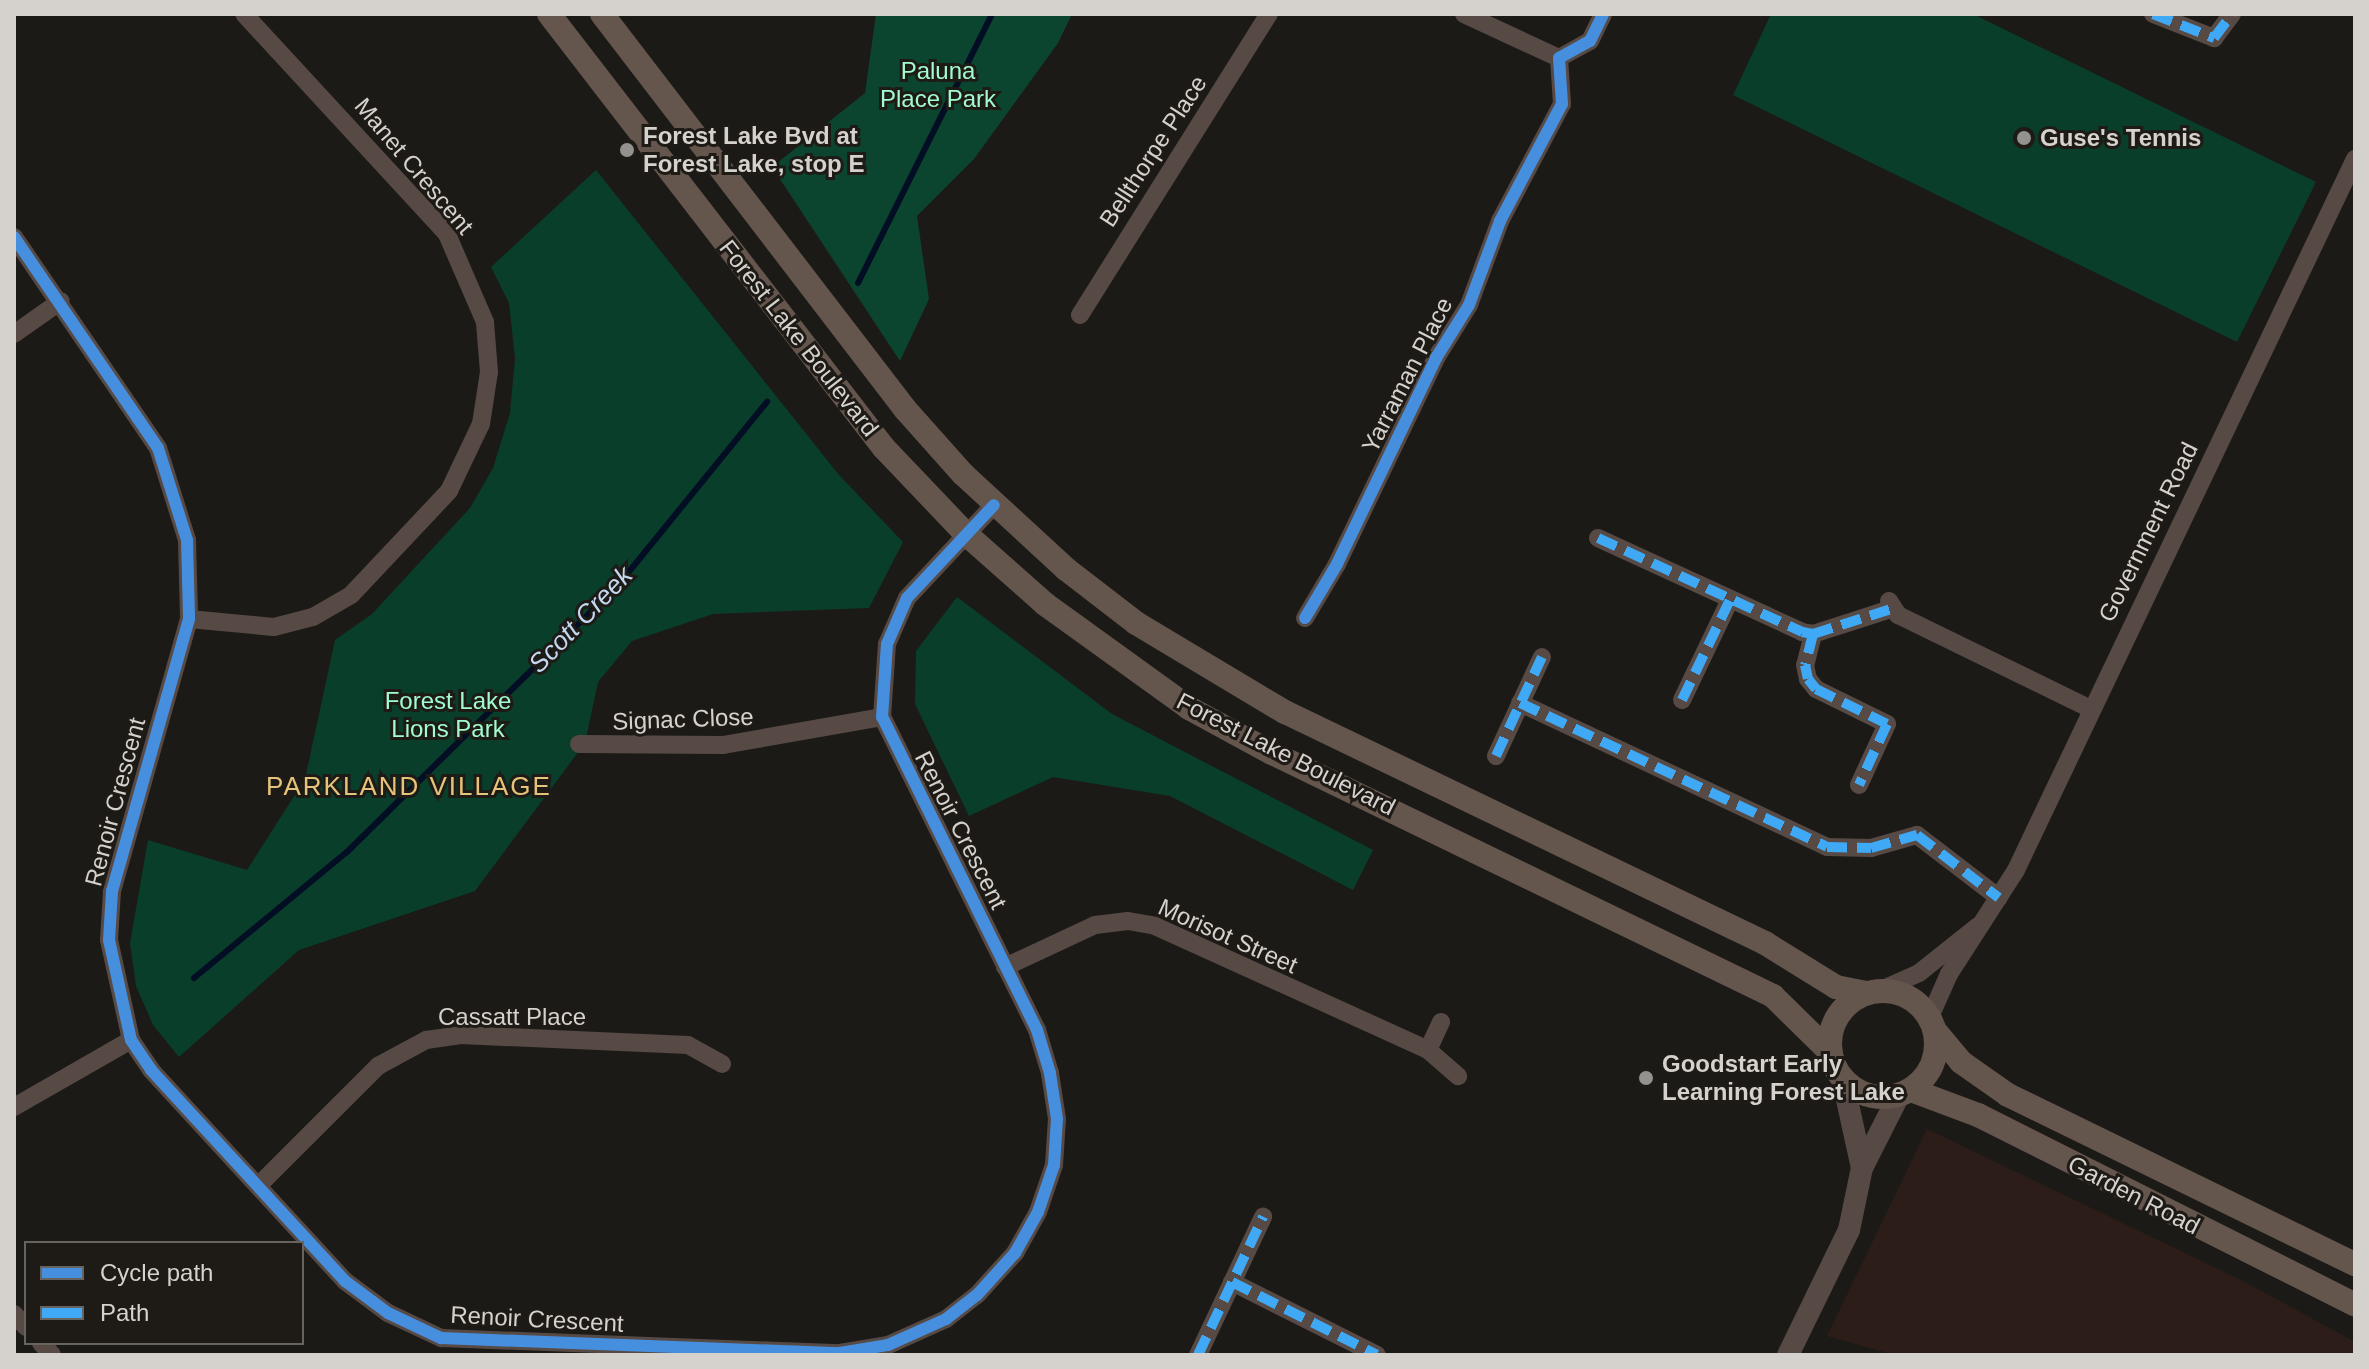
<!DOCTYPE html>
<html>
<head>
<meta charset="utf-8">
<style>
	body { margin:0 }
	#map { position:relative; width:2369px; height:1369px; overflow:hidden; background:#1c1a17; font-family:Arial,sans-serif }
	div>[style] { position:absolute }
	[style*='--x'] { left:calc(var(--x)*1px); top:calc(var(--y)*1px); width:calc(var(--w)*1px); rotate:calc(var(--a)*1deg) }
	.commercial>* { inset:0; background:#2c1d18 }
	.green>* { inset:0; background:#083e2a }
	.forest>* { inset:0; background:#0c452f }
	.stream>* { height:6px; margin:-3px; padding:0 3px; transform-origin:3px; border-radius:3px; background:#030d24 }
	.minor>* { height:18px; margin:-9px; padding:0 9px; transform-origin:9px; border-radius:9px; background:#574a45 }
	.tertiary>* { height:22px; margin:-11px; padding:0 11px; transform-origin:11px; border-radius:11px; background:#574a45 }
	.secondary>* { height:24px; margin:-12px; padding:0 12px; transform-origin:12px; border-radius:12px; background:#64554d }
	.secondary>.ring { margin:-12px; padding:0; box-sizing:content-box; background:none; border:24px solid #64554d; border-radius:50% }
	.quiet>* { height:10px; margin-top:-5px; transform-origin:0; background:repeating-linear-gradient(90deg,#3fa9f5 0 20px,transparent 0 30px) }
	.cycleway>* { height:12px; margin:-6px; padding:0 6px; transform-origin:6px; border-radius:6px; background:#468fdf }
	.dots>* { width:22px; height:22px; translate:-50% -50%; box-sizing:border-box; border:4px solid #1e1a15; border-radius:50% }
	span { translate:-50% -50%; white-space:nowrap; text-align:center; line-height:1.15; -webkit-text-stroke:6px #1e1a15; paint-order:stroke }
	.park-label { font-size:24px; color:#a1fbce }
	.poi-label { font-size:24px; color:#d5d2ce; font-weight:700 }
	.left { translate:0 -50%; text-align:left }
	.street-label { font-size:24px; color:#d5d2ce }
	.water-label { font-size:26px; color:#c3d9f2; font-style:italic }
	.neighbourhood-label { font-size:26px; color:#e5c37a; letter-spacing:2px }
	.frame { position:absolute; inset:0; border:16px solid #d5d2ce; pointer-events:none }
	.legend { position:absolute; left:24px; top:1241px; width:280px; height:104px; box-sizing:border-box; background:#1e1a15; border:2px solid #67645f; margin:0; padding:10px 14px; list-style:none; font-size:24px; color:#d5d2ce }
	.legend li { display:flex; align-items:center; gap:16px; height:40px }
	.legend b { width:40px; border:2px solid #67645f }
</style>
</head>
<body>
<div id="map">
	<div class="commercial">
		<i style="clip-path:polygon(1927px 1129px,2239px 1279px,2355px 1342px,2355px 1355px,1895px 1355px,1827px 1336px)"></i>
	</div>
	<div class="green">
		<i style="clip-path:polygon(1771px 14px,1973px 14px,2316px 182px,2237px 342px,1733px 95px)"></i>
		<i style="clip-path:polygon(596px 170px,839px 475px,903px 542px,869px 608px,713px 614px,632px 641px,598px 682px,585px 743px,475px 891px,299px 950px,179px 1057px,153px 1025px,136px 986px,130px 943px,148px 840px,247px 870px,305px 779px,335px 640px,372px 614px,470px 508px,493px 468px,510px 413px,515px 358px,509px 303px,491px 267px)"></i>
		<i style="clip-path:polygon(957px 597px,1112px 714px,1373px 850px,1353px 890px,1170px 796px,1053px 777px,969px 816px,915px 704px,916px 651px)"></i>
	</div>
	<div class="forest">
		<i style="clip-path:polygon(876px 14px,1072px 14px,1058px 43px,974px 159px,917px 216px,929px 299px,900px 361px,772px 167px,865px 93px)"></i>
	</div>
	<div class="stream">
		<i style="--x:858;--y:283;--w:301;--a:-63.5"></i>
		<i style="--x:194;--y:978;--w:198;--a:-39.5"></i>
		<i style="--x:347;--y:852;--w:382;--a:-44.6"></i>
		<i style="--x:619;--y:584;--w:235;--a:-50.9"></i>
	</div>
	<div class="minor">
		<i style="--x:1464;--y:14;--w:105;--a:24.9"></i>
		<i style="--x:1559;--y:58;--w:35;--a:-29"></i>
		<i style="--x:1590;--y:41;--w:30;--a:-64"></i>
		<i style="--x:2153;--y:14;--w:66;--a:21.5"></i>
		<i style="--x:2214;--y:38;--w:30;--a:-53"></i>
		<i style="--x:14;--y:237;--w:255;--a:55.7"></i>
		<i style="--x:158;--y:448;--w:96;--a:72.5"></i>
		<i style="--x:187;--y:540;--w:79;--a:88.5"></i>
		<i style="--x:189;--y:619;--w:283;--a:105.8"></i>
		<i style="--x:112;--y:891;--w:49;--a:93.5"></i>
		<i style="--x:109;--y:940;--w:102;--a:77.6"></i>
		<i style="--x:131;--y:1040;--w:36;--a:56"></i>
		<i style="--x:151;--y:1070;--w:287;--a:47.4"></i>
		<i style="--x:345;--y:1281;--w:54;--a:36.7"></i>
		<i style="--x:388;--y:1313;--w:59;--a:25.3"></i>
		<i style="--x:441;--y:1338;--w:399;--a:2.2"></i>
		<i style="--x:840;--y:1353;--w:49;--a:-9.5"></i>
		<i style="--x:888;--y:1345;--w:64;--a:-24.1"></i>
		<i style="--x:946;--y:1319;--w:39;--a:-38"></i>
		<i style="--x:977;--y:1295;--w:57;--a:-47.9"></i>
		<i style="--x:1015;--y:1253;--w:47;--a:-60.7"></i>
		<i style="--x:1038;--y:1212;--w:50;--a:-71.2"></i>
		<i style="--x:1054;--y:1165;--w:46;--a:-86.3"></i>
		<i style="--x:1057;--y:1119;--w:47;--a:-98.7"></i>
		<i style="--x:1050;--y:1073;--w:45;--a:-106.8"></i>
		<i style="--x:1037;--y:1030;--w:349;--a:-116.3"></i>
		<i style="--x:882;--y:717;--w:73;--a:-86.1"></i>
		<i style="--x:887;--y:644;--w:50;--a:-66.5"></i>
		<i style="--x:907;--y:598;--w:127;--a:-46.9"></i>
		<i style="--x:1080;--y:315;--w:355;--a:-57.9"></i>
		<i style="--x:14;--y:334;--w:57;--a:-35.1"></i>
		<i style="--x:1598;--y:538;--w:225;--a:24.7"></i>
		<i style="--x:1802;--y:632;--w:11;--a:10"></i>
		<i style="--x:1813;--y:634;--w:82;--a:-17.8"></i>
		<i style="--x:1889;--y:601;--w:17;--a:57"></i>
		<i style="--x:1898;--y:615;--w:215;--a:26"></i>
		<i style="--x:1305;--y:618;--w:63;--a:-59.3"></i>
		<i style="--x:1337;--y:564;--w:229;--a:-64.3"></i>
		<i style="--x:1436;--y:358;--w:62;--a:-58.1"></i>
		<i style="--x:1469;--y:305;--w:90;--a:-69.7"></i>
		<i style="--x:1500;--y:221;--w:132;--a:-62.1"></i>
		<i style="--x:1562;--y:104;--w:46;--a:-93.7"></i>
		<i style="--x:189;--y:619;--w:85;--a:5.4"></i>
		<i style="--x:274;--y:627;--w:40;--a:-14.4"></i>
		<i style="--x:313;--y:617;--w:44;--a:-30.1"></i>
		<i style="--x:351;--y:595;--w:143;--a:-46.7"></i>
		<i style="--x:449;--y:491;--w:74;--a:-64.5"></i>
		<i style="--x:481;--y:424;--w:53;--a:-81.3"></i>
		<i style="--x:489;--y:372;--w:50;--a:-94.6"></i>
		<i style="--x:485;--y:322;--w:96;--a:-113.4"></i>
		<i style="--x:447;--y:234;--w:299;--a:-132.7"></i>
		<i style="--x:1813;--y:634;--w:32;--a:104"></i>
		<i style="--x:1805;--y:665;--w:14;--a:78"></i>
		<i style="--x:1808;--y:679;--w:13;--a:51"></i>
		<i style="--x:1816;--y:689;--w:79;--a:26.2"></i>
		<i style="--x:1887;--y:724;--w:67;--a:114.7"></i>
		<i style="--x:1682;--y:700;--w:111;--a:-64.4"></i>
		<i style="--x:1520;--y:703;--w:339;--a:25.1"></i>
		<i style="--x:1827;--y:847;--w:44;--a:1.3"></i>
		<i style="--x:1871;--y:848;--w:48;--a:-15.8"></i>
		<i style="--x:1917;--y:835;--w:103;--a:37.5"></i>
		<i style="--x:579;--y:744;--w:144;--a:0.4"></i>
		<i style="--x:723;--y:745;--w:161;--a:-10"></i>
		<i style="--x:1496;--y:756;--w:109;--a:-65.1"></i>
		<i style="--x:1005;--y:967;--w:99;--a:-25"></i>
		<i style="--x:1095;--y:925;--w:33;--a:-7"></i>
		<i style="--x:1128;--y:921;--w:27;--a:10"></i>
		<i style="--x:1155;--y:926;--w:300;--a:24.4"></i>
		<i style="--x:1881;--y:990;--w:42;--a:-24.1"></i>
		<i style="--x:1919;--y:973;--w:75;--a:-38.5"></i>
		<i style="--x:1930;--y:1017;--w:47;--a:-66.2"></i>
		<i style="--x:1949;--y:974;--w:124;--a:-57.2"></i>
		<i style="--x:2016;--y:870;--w:788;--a:-64.51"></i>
		<i style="--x:1441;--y:1022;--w:31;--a:115"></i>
		<i style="--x:1428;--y:1050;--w:40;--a:41"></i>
		<i style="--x:14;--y:1107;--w:135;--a:-29.8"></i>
		<i style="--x:258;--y:1186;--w:170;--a:-45"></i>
		<i style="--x:378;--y:1066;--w:55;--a:-28.4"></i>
		<i style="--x:426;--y:1040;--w:35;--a:-8"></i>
		<i style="--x:461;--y:1035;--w:227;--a:2.5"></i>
		<i style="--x:688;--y:1045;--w:39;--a:29"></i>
		<i style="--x:1232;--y:1282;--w:162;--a:26.7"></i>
		<i style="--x:14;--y:1314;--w:18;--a:47"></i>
		<i style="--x:41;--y:1343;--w:16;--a:47"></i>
		<i style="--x:1198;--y:1355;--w:153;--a:-64.8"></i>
	</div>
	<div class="tertiary">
		<i style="--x:1842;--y:1077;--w:93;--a:77.6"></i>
		<i style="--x:1788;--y:1355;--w:139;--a:-64"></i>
		<i style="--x:1849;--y:1230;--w:63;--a:-78.2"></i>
		<i style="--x:1862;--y:1168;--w:82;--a:-63.1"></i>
	</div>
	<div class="secondary">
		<i style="--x:549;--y:14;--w:548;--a:52.34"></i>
		<i style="--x:884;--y:448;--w:119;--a:46.4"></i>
		<i style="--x:966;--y:534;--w:106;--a:41.5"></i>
		<i style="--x:1045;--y:604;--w:178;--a:35.8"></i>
		<i style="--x:1189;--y:708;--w:94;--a:28.5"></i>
		<i style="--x:1272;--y:753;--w:557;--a:25.87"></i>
		<i style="--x:1773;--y:996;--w:81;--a:44.5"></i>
		<i style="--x:602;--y:14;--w:498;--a:52.5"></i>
		<i style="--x:905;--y:409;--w:87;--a:48.3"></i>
		<i style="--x:963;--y:474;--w:140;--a:42.7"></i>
		<i style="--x:1066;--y:569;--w:88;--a:37.6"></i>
		<i style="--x:1136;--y:623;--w:174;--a:30.9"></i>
		<i style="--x:1285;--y:712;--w:533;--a:25.7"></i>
		<i style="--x:1765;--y:943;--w:84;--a:31.8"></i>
		<i style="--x:1836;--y:987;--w:31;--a:11"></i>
		<i class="ring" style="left:1830px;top:991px;width:82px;height:82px"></i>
		<i style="--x:1936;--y:1032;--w:39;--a:50"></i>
		<i style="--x:1961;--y:1062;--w:57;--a:35.1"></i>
		<i style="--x:2008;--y:1095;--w:386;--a:26"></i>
		<i style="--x:1911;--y:1090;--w:72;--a:20.5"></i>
		<i style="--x:1978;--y:1115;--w:422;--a:26.7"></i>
	</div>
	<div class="quiet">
		<i style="--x:2153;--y:14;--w:66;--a:21.5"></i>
		<i style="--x:2214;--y:38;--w:30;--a:-53"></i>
		<i style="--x:1598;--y:538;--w:225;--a:24.7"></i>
		<i style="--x:1802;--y:632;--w:11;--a:10"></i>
		<i style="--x:1813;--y:634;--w:82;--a:-17.8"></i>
		<i style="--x:1813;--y:634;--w:32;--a:104"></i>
		<i style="--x:1805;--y:665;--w:14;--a:78"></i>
		<i style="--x:1808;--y:679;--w:13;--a:51"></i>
		<i style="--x:1816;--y:689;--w:79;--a:26.2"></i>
		<i style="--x:1887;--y:724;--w:67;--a:114.7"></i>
		<i style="--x:1682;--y:700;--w:111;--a:-64.4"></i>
		<i style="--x:1520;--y:703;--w:339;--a:25.1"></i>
		<i style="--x:1827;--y:847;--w:44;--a:1.3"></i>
		<i style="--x:1871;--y:848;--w:48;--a:-15.8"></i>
		<i style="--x:1917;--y:835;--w:103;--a:37.5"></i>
		<i style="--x:1496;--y:756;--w:109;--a:-65.1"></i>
		<i style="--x:1232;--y:1282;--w:162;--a:26.7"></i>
		<i style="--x:1198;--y:1355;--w:153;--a:-64.8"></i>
	</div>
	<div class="cycleway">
		<i style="--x:14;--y:237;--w:255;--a:55.7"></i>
		<i style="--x:158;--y:448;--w:96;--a:72.5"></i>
		<i style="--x:187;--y:540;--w:79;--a:88.5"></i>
		<i style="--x:189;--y:619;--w:283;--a:105.8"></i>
		<i style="--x:112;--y:891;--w:49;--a:93.5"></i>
		<i style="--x:109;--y:940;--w:102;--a:77.6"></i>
		<i style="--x:131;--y:1040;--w:36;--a:56"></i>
		<i style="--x:151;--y:1070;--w:287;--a:47.4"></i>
		<i style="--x:345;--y:1281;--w:54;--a:36.7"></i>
		<i style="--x:388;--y:1313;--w:59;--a:25.3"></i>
		<i style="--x:441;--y:1338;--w:399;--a:2.2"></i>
		<i style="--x:840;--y:1353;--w:49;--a:-9.5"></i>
		<i style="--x:888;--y:1345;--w:64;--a:-24.1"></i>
		<i style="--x:946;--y:1319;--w:39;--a:-38"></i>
		<i style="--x:977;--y:1295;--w:57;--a:-47.9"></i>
		<i style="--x:1015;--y:1253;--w:47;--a:-60.7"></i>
		<i style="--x:1038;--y:1212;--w:50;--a:-71.2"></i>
		<i style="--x:1054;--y:1165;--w:46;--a:-86.3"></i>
		<i style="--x:1057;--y:1119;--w:47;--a:-98.7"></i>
		<i style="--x:1050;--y:1073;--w:45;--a:-106.8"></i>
		<i style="--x:1037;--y:1030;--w:349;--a:-116.3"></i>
		<i style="--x:882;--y:717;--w:73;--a:-86.1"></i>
		<i style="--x:887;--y:644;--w:50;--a:-66.5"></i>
		<i style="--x:907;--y:598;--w:127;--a:-46.9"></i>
		<i style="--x:1305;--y:618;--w:63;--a:-59.3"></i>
		<i style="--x:1337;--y:564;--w:229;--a:-64.3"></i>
		<i style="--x:1436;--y:358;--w:62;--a:-58.1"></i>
		<i style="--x:1469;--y:305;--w:90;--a:-69.7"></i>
		<i style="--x:1500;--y:221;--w:132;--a:-62.1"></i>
		<i style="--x:1562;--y:104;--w:46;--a:-93.7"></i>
		<i style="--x:1559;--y:58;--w:35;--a:-29"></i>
		<i style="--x:1590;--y:41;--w:30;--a:-64"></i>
	</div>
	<div class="dots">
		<i style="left:2024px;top:138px;background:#94928e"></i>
		<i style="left:627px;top:150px;background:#94928e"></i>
		<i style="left:1646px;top:1078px;background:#94928e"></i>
	</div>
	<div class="park-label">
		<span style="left:938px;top:85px">Paluna<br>Place Park</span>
		<span style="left:448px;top:715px">Forest Lake<br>Lions Park</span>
	</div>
	<div class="poi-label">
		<span class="left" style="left:643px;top:150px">Forest Lake Bvd at<br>Forest Lake, stop E</span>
		<span class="left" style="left:2040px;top:138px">Guse's Tennis</span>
		<span class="left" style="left:1662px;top:1078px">Goodstart Early<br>Learning Forest Lake</span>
	</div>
	<div class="street-label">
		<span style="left:1153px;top:151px;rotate:-57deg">Bellthorpe Place</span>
		<span style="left:414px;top:166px;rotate:50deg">Manet Crescent</span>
		<span style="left:799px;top:338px;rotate:52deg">Forest Lake Boulevard</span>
		<span style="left:1407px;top:375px;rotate:-63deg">Yarraman Place</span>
		<span style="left:2148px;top:532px;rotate:-64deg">Government Road</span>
		<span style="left:683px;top:719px;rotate:-2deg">Signac Close</span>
		<span style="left:1286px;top:754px;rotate:27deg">Forest Lake Boulevard</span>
		<span style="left:115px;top:802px;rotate:-75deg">Renoir Crescent</span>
		<span style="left:961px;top:830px;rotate:63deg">Renoir Crescent</span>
		<span style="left:1228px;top:936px;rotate:24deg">Morisot Street</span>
		<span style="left:512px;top:1017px">Cassatt Place</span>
		<span style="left:2134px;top:1195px;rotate:27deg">Garden Road</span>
		<span style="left:537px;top:1319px;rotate:3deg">Renoir Crescent</span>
	</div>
	<div class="water-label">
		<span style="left:581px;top:620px;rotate:-46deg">Scott Creek</span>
	</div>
	<div class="neighbourhood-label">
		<span style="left:409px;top:787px">PARKLAND VILLAGE</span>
	</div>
	<div class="frame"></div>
	<ul class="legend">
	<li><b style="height:10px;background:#468fdf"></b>Cycle path</li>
	<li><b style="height:10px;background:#3fa9f5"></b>Path</li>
	</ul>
</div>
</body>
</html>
